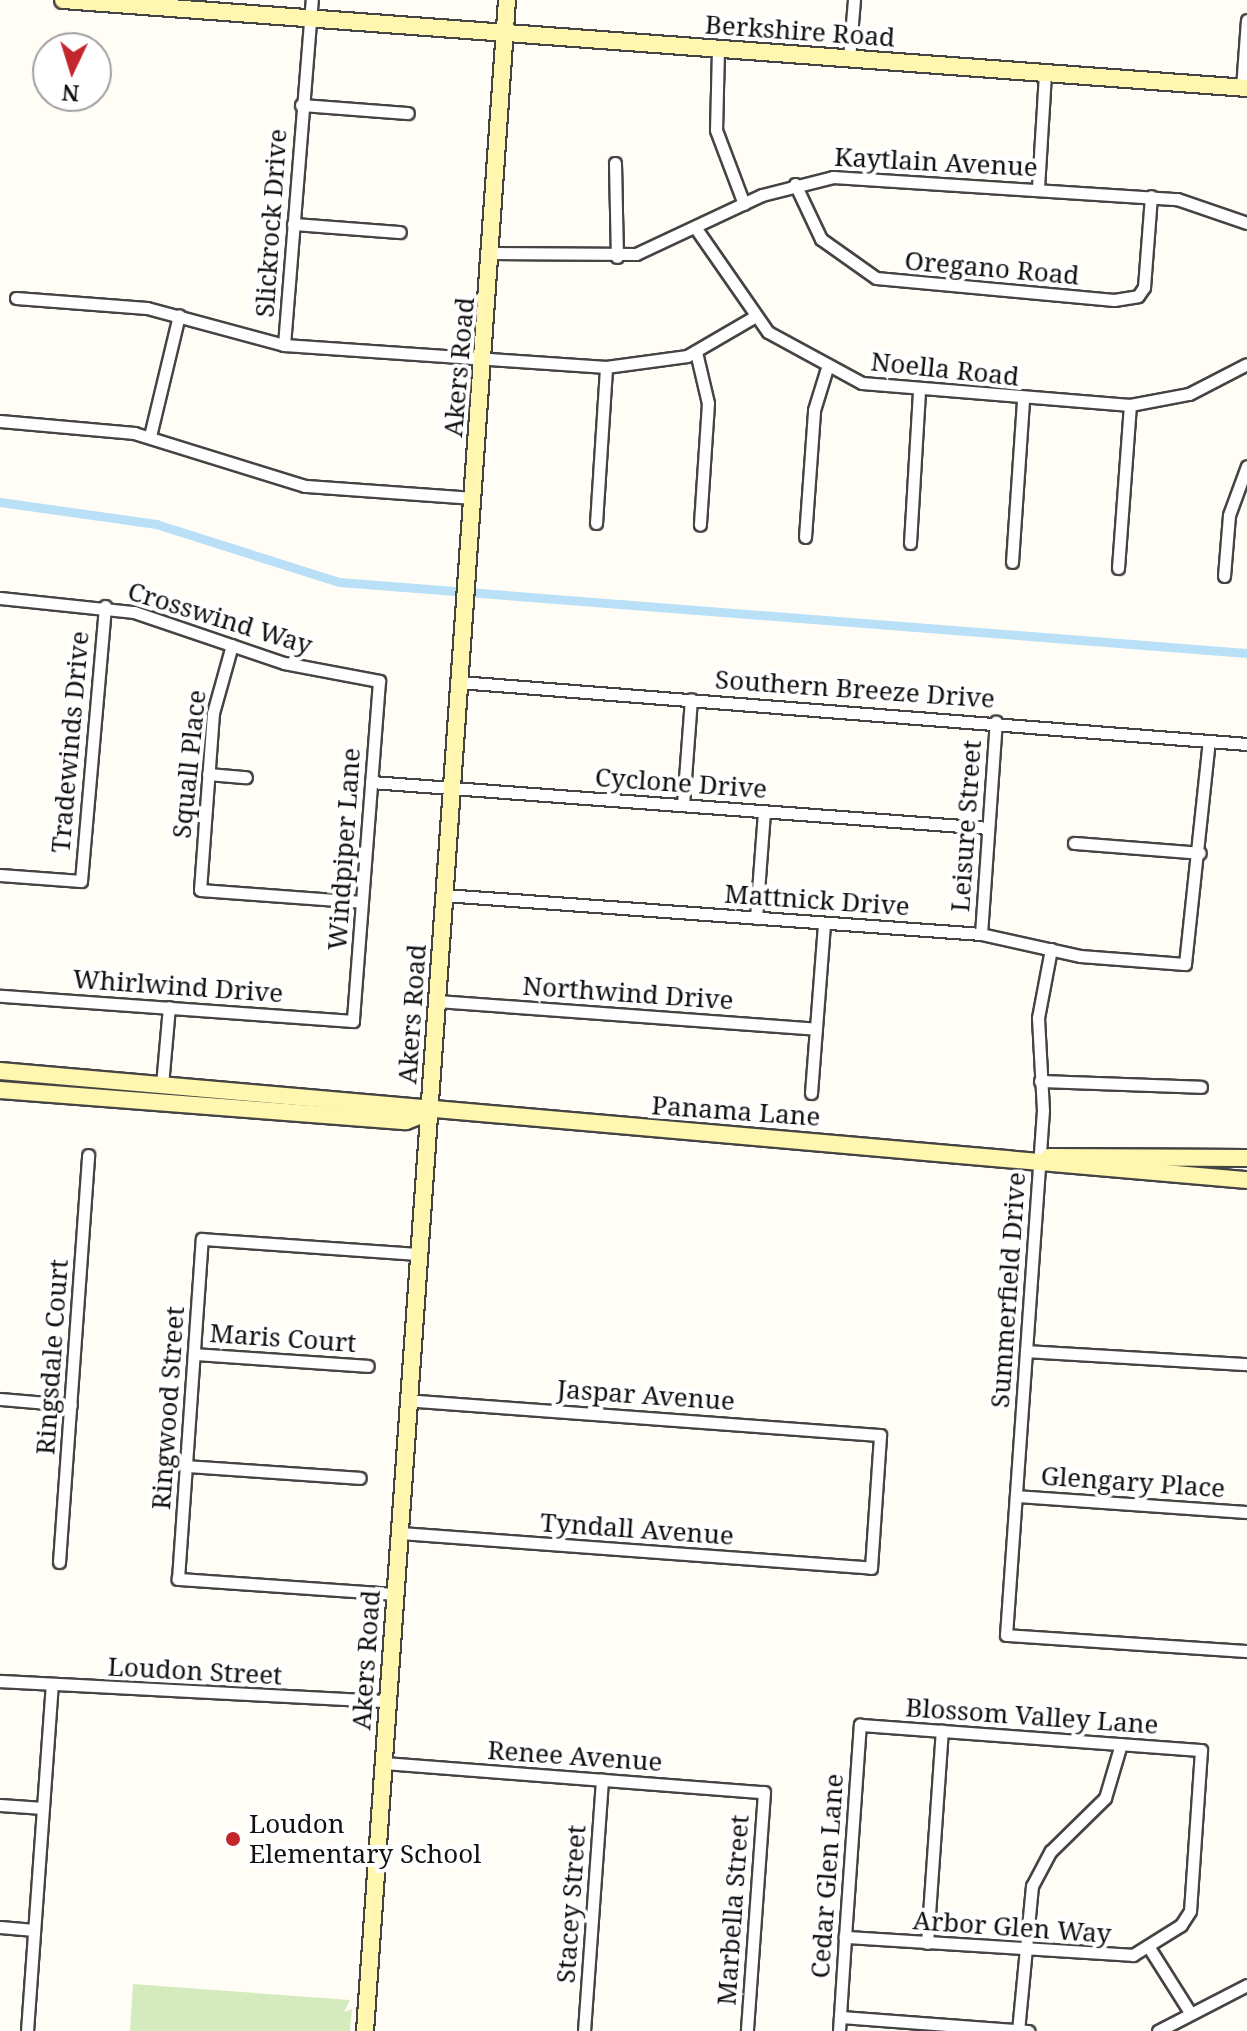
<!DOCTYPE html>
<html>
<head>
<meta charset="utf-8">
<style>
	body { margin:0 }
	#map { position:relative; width:1247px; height:2031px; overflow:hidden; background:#fffdf5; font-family:"Noto Serif",serif }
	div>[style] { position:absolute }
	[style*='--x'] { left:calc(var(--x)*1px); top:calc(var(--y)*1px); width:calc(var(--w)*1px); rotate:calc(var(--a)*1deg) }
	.green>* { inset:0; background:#d5ebbd }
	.canal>* { height:9px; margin:-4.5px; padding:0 4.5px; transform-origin:4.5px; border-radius:4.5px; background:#b9e0f7 }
	.roads { filter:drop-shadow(2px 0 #444) drop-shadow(-2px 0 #444) drop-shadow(0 2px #444) drop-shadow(0 -2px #444) }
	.street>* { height:11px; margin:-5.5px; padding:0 5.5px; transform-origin:5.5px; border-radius:5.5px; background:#fff }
	.secondary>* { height:16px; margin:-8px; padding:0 8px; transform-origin:8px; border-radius:8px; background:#fff6b0 }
	.dots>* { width:22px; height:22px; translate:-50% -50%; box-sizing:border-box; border:4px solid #fff; border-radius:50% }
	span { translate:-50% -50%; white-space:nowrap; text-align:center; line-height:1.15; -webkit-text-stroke:8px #fff; paint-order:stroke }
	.street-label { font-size:26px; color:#111 }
	.poi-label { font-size:26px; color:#111 }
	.left { translate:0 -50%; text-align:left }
	.north { position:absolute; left:32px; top:32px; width:80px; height:80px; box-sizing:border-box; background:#fff; border:2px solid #a0a0a0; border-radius:50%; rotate:184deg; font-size:22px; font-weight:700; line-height:32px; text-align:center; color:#111 }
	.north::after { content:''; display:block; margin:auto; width:28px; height:36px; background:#c4262e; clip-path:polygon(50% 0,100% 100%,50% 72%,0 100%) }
</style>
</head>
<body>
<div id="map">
	<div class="green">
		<i style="clip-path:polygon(133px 1984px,350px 2000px,344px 2012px,352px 2009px,350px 2031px,130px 2031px)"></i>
	</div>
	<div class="canal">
		<i style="--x:0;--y:502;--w:158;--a:8"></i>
		<i style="--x:156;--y:524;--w:192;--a:17.6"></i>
		<i style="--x:339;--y:582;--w:911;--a:4.47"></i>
	</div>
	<div class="roads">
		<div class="street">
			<i style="--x:718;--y:49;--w:81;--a:91.4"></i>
			<i style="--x:716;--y:130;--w:79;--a:69.3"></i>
			<i style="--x:849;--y:59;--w:59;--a:-85.2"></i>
			<i style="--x:1242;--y:88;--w:68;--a:-85.8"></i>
			<i style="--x:301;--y:105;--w:107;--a:4.3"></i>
			<i style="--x:615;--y:163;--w:94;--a:88.8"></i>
			<i style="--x:795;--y:184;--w:61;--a:64.7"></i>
			<i style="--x:821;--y:239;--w:67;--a:35.3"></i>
			<i style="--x:876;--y:278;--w:239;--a:5.3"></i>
			<i style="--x:1114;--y:300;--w:24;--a:-9"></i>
			<i style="--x:1138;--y:296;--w:11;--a:-56"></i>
			<i style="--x:1144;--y:287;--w:91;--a:-85.6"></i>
			<i style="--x:1038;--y:188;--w:115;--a:-86.5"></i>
			<i style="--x:293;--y:224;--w:107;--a:4.3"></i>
			<i style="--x:697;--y:230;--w:124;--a:55.2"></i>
			<i style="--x:768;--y:332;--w:107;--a:28.5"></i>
			<i style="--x:862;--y:383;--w:269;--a:4.7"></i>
			<i style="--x:1130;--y:405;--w:60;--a:-10.6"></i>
			<i style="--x:1189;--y:394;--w:65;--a:-27.3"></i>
			<i style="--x:491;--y:253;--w:145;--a:0.4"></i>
			<i style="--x:636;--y:254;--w:139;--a:-25.1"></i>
			<i style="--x:762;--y:195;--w:73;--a:-14.2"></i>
			<i style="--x:833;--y:177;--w:345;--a:3.7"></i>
			<i style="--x:1177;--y:199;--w:74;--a:18.9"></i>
			<i style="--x:16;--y:298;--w:131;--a:4.4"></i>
			<i style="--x:147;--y:308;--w:142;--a:15.1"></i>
			<i style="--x:284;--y:345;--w:323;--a:3.9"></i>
			<i style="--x:606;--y:367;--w:82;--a:-7.7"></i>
			<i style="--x:687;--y:356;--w:78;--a:-30.2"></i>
			<i style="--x:284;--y:345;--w:346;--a:-85.4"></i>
			<i style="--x:696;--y:352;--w:52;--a:76.8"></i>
			<i style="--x:708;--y:403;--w:122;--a:93.8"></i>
			<i style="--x:0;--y:421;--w:135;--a:5.1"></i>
			<i style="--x:134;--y:433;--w:179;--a:17.2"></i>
			<i style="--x:305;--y:486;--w:167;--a:4.1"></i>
			<i style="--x:150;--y:436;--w:124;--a:-76.5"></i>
			<i style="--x:596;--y:523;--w:156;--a:-86.3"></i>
			<i style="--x:805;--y:537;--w:127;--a:-85.9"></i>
			<i style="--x:814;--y:410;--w:44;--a:-72.8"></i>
			<i style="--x:910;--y:543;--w:153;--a:-86.6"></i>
			<i style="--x:1012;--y:562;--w:162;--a:-86.1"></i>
			<i style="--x:1118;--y:568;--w:163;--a:-85.8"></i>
			<i style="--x:1224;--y:576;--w:61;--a:-85.3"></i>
			<i style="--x:1229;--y:515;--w:52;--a:-69.8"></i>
			<i style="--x:0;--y:598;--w:135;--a:6"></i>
			<i style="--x:134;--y:612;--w:158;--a:18.8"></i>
			<i style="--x:284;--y:663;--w:97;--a:10.7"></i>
			<i style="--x:379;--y:681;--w:341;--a:94.4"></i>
			<i style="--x:353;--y:1021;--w:354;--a:-175.9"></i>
			<i style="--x:232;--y:645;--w:71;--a:105.6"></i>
			<i style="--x:213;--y:713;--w:177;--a:94.2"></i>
			<i style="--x:200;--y:890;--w:162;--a:4.2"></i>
			<i style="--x:459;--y:682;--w:790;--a:4.5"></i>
			<i style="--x:208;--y:774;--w:38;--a:5"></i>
			<i style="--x:371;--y:782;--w:619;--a:4.26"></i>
			<i style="--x:683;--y:805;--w:106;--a:-85.7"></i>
			<i style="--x:1074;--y:843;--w:126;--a:4.5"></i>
			<i style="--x:0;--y:875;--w:81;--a:4.2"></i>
			<i style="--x:81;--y:881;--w:276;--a:-85"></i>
			<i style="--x:444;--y:895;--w:538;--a:4.15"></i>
			<i style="--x:981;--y:934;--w:101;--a:12.5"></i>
			<i style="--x:1080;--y:956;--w:105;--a:4.4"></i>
			<i style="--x:1185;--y:964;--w:224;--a:-83.9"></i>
			<i style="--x:756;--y:918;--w:107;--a:-85.7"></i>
			<i style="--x:981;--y:934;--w:213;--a:-86"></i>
			<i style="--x:1051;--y:949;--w:70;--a:100.7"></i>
			<i style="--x:1038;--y:1018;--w:92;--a:86.9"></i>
			<i style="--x:1043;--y:1110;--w:526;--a:94.03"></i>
			<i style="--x:1006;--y:1635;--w:242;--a:3.8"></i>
			<i style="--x:437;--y:1001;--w:380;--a:4.2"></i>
			<i style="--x:1040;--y:1081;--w:161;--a:2.1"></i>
			<i style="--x:162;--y:1085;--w:78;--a:-84.9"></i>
			<i style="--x:811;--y:1093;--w:170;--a:-85.6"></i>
			<i style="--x:1026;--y:1351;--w:221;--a:3.4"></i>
			<i style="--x:194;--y:1354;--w:174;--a:3.9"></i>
			<i style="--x:0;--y:1399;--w:71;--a:4.8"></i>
			<i style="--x:186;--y:1466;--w:174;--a:3.9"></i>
			<i style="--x:1016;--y:1496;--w:232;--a:4"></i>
			<i style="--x:399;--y:1533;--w:473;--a:4.2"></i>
			<i style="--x:871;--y:1568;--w:133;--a:-86.1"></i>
			<i style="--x:880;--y:1435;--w:472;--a:-175.8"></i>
			<i style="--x:59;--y:1562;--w:408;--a:-85.9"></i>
			<i style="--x:395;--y:1594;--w:218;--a:-176"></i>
			<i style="--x:178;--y:1579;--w:341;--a:-86"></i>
			<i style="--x:202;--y:1239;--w:218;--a:4"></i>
			<i style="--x:0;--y:1681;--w:388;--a:3"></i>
			<i style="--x:383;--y:1763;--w:382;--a:4.4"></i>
			<i style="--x:764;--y:1792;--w:240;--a:94.1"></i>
			<i style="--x:0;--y:1805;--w:43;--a:4"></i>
			<i style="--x:0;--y:1927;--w:34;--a:5"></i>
			<i style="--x:927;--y:1943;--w:213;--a:-86"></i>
			<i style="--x:1148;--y:1946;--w:80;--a:57.7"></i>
			<i style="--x:840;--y:2017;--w:189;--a:4.3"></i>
			<i style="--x:27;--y:2031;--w:348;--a:-85.9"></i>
			<i style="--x:584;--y:2031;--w:252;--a:-85.9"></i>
			<i style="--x:839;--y:2031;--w:94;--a:-86.3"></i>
			<i style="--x:845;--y:1937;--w:213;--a:-86"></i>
			<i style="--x:860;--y:1725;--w:342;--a:4.2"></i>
			<i style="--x:1201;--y:1750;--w:161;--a:93.9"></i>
			<i style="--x:1190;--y:1911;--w:17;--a:123"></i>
			<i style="--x:1181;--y:1925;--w:57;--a:148"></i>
			<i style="--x:1133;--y:1955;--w:289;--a:-176.4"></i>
			<i style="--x:1018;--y:2031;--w:146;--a:-84.5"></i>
			<i style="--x:1032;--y:1886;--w:40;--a:-62"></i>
			<i style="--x:1051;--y:1851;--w:76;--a:-44.5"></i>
			<i style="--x:1105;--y:1798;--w:56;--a:-73.5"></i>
			<i style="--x:1158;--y:2031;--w:100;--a:-27.3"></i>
		</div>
		<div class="secondary">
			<i style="--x:63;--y:0;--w:1187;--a:4.25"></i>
			<i style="--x:0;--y:1071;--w:1252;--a:5"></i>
			<i style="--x:0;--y:1090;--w:407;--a:4.4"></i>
			<i style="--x:406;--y:1121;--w:25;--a:-21"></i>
			<i style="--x:1049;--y:1157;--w:198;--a:0.3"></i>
			<i style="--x:365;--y:2031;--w:2036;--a:-86"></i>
		</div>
	</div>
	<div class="dots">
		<i style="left:233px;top:1839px;background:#c4262e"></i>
	</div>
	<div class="street-label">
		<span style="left:800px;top:31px;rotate:4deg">Berkshire Road</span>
		<span style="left:936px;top:162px;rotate:3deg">Kaytlain Avenue</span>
		<span style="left:271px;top:223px;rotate:-86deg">Slickrock Drive</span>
		<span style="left:992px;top:268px;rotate:5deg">Oregano Road</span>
		<span style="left:459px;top:367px;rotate:-85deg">Akers Road</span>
		<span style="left:945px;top:369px;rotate:6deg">Noella Road</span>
		<span style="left:220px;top:618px;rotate:17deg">Crosswind Way</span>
		<span style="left:855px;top:689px;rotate:4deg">Southern Breeze Drive</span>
		<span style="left:70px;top:742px;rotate:-85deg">Tradewinds Drive</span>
		<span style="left:189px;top:764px;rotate:-84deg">Squall Place</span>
		<span style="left:681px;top:783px;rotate:4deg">Cyclone Drive</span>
		<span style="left:966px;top:826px;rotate:-86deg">Leisure Street</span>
		<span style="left:344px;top:849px;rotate:-86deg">Windpiper Lane</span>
		<span style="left:817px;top:900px;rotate:4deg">Mattnick Drive</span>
		<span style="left:178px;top:986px;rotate:4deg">Whirlwind Drive</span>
		<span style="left:628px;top:993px;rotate:4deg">Northwind Drive</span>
		<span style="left:412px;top:1014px;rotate:-86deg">Akers Road</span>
		<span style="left:736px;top:1111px;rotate:4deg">Panama Lane</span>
		<span style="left:1008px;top:1290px;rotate:-86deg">Summerfield Drive</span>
		<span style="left:283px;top:1338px;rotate:4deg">Maris Court</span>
		<span style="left:52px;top:1357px;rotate:-86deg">Ringsdale Court</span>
		<span style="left:646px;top:1395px;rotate:4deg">Jaspar Avenue</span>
		<span style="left:168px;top:1408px;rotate:-86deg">Ringwood Street</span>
		<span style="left:1133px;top:1482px;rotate:4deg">Glengary Place</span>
		<span style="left:637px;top:1529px;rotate:4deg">Tyndall Avenue</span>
		<span style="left:366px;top:1660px;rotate:-86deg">Akers Road</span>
		<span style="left:195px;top:1671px;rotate:3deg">Loudon Street</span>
		<span style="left:1032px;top:1716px;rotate:4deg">Blossom Valley Lane</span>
		<span style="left:575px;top:1756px;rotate:4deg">Renee Avenue</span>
		<span style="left:827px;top:1876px;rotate:-86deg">Cedar Glen Lane</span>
		<span style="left:571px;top:1904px;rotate:-86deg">Stacey Street</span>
		<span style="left:733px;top:1910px;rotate:-86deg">Marbella Street</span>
		<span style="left:1012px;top:1927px;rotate:4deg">Arbor Glen Way</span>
	</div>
	<div class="poi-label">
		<span class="left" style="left:249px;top:1839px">Loudon<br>Elementary School</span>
	</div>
	<div class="north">N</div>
</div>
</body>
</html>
